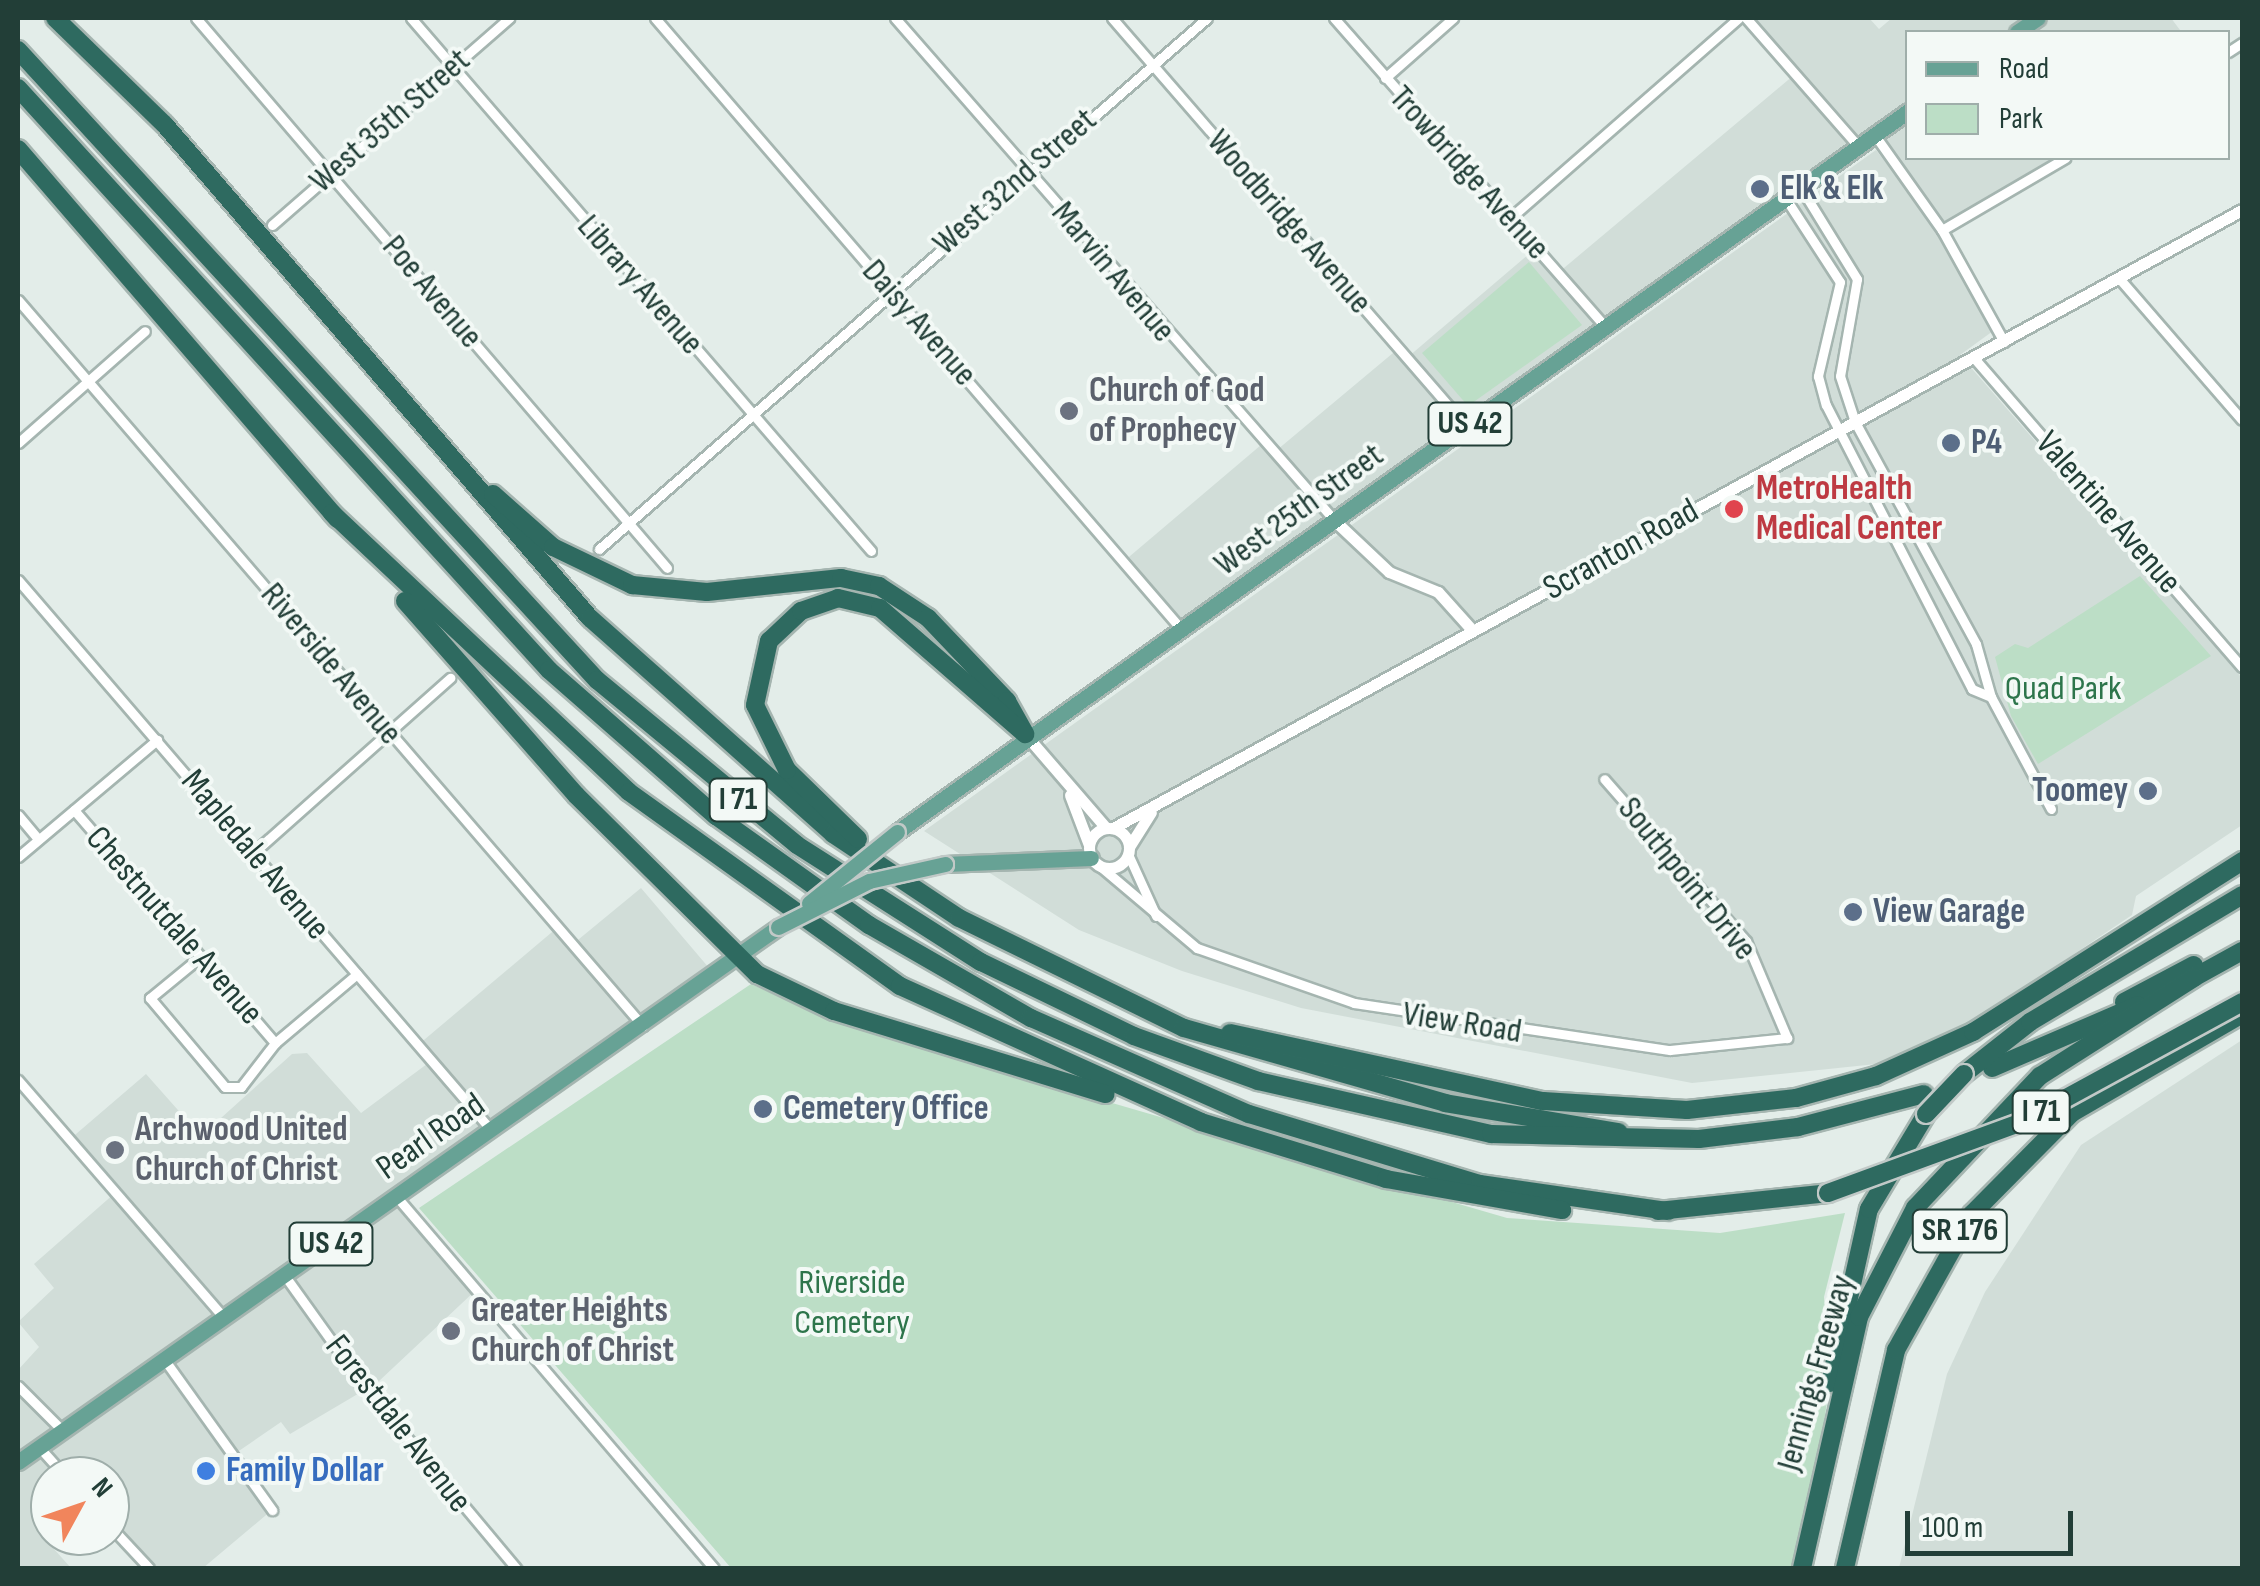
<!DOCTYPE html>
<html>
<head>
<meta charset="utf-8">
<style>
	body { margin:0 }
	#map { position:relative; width:2260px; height:1586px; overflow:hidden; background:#e3ede9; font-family:"Sofia Sans Condensed",sans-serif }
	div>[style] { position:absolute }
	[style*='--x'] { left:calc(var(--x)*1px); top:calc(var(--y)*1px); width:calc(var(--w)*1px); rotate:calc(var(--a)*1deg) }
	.built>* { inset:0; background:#d1ddd8 }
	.green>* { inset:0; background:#bcdec6 }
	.roads { filter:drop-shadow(2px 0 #a5b5b0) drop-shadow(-2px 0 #a5b5b0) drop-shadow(0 2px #a5b5b0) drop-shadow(0 -2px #a5b5b0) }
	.minor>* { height:9px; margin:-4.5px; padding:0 4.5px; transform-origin:4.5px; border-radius:4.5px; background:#fff }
	.tertiary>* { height:11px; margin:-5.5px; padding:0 5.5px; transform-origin:5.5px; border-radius:5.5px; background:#fff }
	.tertiary>.ring { margin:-5.5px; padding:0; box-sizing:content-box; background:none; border:11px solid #fff; border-radius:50% }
	.primary>* { height:15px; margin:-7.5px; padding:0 7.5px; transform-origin:7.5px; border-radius:7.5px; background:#67a295 }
	.motorway>* { height:18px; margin:-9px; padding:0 9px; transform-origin:9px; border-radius:9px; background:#2e6a60 }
	.bridges { filter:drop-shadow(2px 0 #c1c9c7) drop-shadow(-2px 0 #c1c9c7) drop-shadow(0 2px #c1c9c7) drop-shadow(0 -2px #c1c9c7) }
	.primary-bridge>* { height:15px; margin:-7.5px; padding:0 7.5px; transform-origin:7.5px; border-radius:7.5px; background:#67a295 }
	.motorway-bridge>* { height:18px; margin:-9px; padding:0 9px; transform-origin:9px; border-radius:9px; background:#2e6a60 }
	.dots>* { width:28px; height:28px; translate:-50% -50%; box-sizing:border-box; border:5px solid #f3f9f6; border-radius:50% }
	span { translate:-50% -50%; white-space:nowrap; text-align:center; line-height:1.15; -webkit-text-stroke:8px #f3f9f6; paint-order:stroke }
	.shield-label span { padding:2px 8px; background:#f3f9f6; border:2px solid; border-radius:8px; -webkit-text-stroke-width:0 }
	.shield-label { font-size:32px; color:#223e37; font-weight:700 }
	.street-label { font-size:35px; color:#223e37 }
	.service-label { font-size:35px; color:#4e5e75; font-weight:700 }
	.left { translate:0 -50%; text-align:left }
	.right { translate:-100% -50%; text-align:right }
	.worship-label { font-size:35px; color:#5b616d; font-weight:700 }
	.health-label { font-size:35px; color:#be3a42; font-weight:700 }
	.park-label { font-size:35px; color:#2d754b }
	.shop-label { font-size:35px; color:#366cbe; font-weight:700 }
	.frame { position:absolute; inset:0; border:20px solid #223e37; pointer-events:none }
	.legend { position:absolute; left:1905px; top:30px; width:325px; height:130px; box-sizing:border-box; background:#f3f9f6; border:2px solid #9faeaa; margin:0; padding:12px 18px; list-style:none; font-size:30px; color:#223e37 }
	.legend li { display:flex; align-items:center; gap:20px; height:50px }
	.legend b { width:50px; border:2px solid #9faeaa }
	.north { position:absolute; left:30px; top:1456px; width:100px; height:100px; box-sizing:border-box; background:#f3f9f6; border:2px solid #9faeaa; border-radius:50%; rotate:50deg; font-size:28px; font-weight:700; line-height:40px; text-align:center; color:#223e37 }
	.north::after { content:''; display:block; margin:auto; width:35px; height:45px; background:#f1855c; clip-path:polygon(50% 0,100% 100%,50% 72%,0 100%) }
	.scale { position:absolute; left:1905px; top:1511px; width:168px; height:45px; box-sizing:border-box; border:5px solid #223e37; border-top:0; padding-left:12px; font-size:30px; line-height:35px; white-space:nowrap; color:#223e37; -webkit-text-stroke:8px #f3f9f6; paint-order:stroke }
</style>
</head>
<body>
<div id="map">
	<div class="built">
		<i style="clip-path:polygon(1746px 18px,1869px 18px,1879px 29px,1892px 18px,2171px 18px,2180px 30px,1908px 32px,1908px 158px,2065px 158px,1942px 230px,1875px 135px,1182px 630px,1123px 562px,1261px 445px,1271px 455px,1399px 348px,1408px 357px,1536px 248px,1558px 273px,1794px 75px)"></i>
		<i style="clip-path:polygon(1876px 150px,1938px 231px,1993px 331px,1960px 355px,2242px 678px,2242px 825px,2136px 896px,2132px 915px,1976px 1020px,1886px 1063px,1692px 1083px,1301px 1008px,1182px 971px,1079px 930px,924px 831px)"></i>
		<i style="clip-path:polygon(641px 888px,715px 975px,397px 1196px,476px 1290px,378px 1382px,290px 1434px,281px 1422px,233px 1455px,272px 1510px,203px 1568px,149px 1568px,110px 1526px,110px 1476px,50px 1476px,45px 1539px,71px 1568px,18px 1568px,18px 1370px,39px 1347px,18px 1322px,54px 1288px,34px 1264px,115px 1193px,69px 1140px,146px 1074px,201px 1136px,292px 1054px,307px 1053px,361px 1113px,431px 1061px,418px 1045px,558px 927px,573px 944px)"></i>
		<i style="clip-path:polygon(2242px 1040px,2242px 1568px,1899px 1568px,1947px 1374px,1985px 1292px,2081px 1145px)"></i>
	</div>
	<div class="green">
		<i style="clip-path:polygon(1529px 262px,1582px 325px,1468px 406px,1422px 353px)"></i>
		<i style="clip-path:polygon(2140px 576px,2211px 656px,2038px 764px,2011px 716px,1995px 657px,2015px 644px,2028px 648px)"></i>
		<i style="clip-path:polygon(751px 984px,841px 1024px,1507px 1218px,1720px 1233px,1845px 1213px,1824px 1297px,1830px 1382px,1802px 1568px,731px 1568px,419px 1208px)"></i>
	</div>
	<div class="roads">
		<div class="minor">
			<i style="--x:196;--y:18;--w:724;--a:49.42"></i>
			<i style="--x:411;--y:18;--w:704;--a:49.2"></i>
			<i style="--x:655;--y:18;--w:808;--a:49.27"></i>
			<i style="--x:895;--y:18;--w:668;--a:48.82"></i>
			<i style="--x:1112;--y:18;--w:540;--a:49.05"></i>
			<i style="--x:1334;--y:18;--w:411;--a:48.7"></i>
			<i style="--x:1746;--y:18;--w:170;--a:48.8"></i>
			<i style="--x:2228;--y:52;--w:17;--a:-33"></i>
			<i style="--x:1385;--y:78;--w:91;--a:-41.4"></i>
			<i style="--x:1874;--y:134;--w:118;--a:54.7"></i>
			<i style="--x:1942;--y:230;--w:128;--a:61"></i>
			<i style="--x:1801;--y:188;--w:107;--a:58.4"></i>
			<i style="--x:1857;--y:279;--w:98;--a:99.9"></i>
			<i style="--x:1840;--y:376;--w:48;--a:71.9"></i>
			<i style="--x:1855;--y:422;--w:253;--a:61.4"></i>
			<i style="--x:1976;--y:644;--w:55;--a:74.2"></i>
			<i style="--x:1991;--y:697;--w:127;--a:61.8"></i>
			<i style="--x:1786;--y:199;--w:99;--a:57"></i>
			<i style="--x:1840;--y:282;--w:97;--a:103.2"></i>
			<i style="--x:1818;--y:376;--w:30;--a:75"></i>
			<i style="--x:1826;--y:405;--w:319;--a:62.8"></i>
			<i style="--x:1972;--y:689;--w:21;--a:23"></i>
			<i style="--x:1509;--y:219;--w:305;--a:-41.2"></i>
			<i style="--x:272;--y:225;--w:315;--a:-41.1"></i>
			<i style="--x:1942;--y:230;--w:143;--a:-30.3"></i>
			<i style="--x:2118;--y:277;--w:189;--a:49.1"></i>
			<i style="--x:18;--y:300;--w:958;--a:49.28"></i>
			<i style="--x:1974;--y:358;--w:409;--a:49.1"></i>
			<i style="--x:18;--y:443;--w:169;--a:-41.4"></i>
			<i style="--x:599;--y:549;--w:807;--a:-41.13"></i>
			<i style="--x:18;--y:580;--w:727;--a:49.3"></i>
			<i style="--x:74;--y:810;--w:308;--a:49.2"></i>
			<i style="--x:18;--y:815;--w:31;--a:50"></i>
			<i style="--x:253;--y:853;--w:264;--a:-41.6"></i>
			<i style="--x:1128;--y:854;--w:68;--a:65.7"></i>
			<i style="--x:18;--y:857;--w:182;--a:-40.1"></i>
			<i style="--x:1101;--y:867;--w:126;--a:40.2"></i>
			<i style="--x:1197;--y:948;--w:166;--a:19.3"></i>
			<i style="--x:1354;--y:1003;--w:319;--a:8.5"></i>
			<i style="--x:1670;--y:1050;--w:118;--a:-5.9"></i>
			<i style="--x:1787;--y:1038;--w:105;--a:-112.9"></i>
			<i style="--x:1746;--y:941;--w:215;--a:-131.2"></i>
			<i style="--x:200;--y:957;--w:65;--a:140.6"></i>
			<i style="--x:150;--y:998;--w:116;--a:49.9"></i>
			<i style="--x:225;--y:1087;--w:16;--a:0"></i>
			<i style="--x:241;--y:1087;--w:56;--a:-52.3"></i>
			<i style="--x:275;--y:1043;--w:107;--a:-40.1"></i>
			<i style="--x:18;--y:1080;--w:315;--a:49.1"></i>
			<i style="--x:396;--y:1196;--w:489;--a:49.5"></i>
			<i style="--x:285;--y:1276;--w:134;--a:54.4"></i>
			<i style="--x:363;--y:1385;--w:239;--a:50.1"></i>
			<i style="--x:164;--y:1359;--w:186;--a:54.4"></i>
			<i style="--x:18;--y:1386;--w:64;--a:45"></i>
			<i style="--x:39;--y:1447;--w:39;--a:48"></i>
			<i style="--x:110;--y:1526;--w:57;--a:47.1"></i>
		</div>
		<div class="tertiary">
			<i style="--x:1335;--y:521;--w:74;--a:43.4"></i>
			<i style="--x:1389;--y:572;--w:53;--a:22.2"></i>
			<i style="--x:1438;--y:592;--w:52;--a:48.1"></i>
			<i style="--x:1025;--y:734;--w:124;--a:49.2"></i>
			<i style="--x:1070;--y:795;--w:53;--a:69.2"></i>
			<i class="ring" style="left:1089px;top:828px;width:29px;height:29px"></i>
			<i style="--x:1113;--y:828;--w:1287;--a:-28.7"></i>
			<i style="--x:1129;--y:847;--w:41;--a:-57.8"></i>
		</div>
		<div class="primary">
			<i style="--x:2017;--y:32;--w:25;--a:-34"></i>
			<i style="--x:897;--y:832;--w:1242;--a:-35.49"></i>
			<i style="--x:945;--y:864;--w:146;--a:-2.4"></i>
			<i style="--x:18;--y:1462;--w:929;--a:-35.14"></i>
		</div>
		<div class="motorway">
			<i style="--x:55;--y:18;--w:153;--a:44.2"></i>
			<i style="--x:165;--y:125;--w:651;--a:49.24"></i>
			<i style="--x:590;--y:618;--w:325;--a:41.6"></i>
			<i style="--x:833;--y:834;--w:151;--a:33.7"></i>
			<i style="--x:959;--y:918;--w:250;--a:26.1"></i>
			<i style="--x:1184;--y:1028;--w:272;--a:16"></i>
			<i style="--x:1445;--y:1103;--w:176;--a:9.5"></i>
			<i style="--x:18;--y:50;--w:856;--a:47.42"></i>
			<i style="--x:597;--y:680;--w:259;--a:39.5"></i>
			<i style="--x:797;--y:845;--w:218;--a:32.5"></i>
			<i style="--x:981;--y:962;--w:170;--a:25.8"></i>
			<i style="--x:1134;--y:1036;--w:132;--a:19.9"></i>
			<i style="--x:1258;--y:1081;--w:239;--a:12.8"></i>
			<i style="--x:1491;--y:1134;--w:208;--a:1.4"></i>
			<i style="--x:1699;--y:1139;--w:100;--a:-6.9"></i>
			<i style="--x:1798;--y:1127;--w:130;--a:-14.7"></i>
			<i style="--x:18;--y:88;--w:788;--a:47.62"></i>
			<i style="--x:549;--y:670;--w:222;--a:41.2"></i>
			<i style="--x:716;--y:816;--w:188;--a:35.5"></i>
			<i style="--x:869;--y:925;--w:187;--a:29.9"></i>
			<i style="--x:1031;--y:1018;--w:238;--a:23.8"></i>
			<i style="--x:1249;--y:1114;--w:241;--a:16.9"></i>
			<i style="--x:1480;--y:1184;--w:190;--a:8.2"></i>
			<i style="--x:18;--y:149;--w:489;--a:49.2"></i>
			<i style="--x:493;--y:494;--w:80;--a:41.5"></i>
			<i style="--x:553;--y:547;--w:88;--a:25.7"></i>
			<i style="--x:632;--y:585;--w:75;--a:5.3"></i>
			<i style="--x:707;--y:592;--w:135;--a:-6"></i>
			<i style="--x:841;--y:578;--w:39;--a:12"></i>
			<i style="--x:879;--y:586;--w:59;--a:33.1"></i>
			<i style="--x:928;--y:618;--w:115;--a:46.4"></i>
			<i style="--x:1007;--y:701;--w:38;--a:61"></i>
			<i style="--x:332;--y:513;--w:407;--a:43.2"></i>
			<i style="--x:629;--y:792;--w:333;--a:35.6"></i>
			<i style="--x:900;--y:986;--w:330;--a:24.3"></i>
			<i style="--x:1201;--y:1122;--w:194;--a:17.1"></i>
			<i style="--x:1386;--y:1179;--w:179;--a:10"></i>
			<i style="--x:405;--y:601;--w:259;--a:48.6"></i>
			<i style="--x:576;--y:795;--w:255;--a:44.7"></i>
			<i style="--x:757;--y:974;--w:85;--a:25.7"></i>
			<i style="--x:834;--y:1011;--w:284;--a:17"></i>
			<i style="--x:858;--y:839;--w:99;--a:-135.8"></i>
			<i style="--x:787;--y:770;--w:72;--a:-116.2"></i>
			<i style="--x:755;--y:705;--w:66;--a:-77.7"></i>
			<i style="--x:769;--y:641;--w:44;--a:-43.2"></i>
			<i style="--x:801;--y:611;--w:39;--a:-19"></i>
			<i style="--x:838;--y:598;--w:43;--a:13.4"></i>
			<i style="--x:880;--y:608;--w:192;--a:41"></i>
			<i style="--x:2184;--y:983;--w:66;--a:-28.9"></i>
			<i style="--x:2124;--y:1002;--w:79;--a:-27.9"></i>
			<i style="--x:1230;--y:1033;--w:320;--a:12.3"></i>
			<i style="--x:1543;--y:1101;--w:144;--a:3.6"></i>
			<i style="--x:1687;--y:1110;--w:110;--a:-6.3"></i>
			<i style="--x:1796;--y:1098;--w:83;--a:-15.4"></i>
			<i style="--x:1876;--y:1076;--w:107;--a:-24.4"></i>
			<i style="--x:1973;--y:1032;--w:319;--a:-32.4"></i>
			<i style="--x:1992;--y:1068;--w:159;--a:-23.3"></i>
			<i style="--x:1964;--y:1074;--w:84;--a:-38.2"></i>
			<i style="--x:2030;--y:1022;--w:247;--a:-30.9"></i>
			<i style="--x:1658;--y:1211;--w:171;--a:-6"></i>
			<i style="--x:1830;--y:1383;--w:178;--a:-77.4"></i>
			<i style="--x:1869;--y:1209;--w:111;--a:-59"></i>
			<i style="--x:1802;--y:1568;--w:257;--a:-77.2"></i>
			<i style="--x:1859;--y:1317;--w:123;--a:-62.8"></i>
			<i style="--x:1915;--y:1208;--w:182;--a:-46.6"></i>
			<i style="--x:2040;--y:1076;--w:183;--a:-32.5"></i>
			<i style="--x:1845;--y:1568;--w:224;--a:-76.8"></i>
			<i style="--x:1896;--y:1350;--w:156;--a:-60.8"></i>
			<i style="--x:1972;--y:1214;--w:142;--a:-45.3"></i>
			<i style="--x:2072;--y:1113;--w:197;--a:-30.2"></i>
		</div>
	</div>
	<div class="bridges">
		<div class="primary-bridge">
			<i style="--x:809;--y:903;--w:113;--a:-38.9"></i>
			<i style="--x:778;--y:927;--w:102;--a:-26.8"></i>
			<i style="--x:869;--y:881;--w:78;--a:-12.6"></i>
		</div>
		<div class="motorway-bridge">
			<i style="--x:1926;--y:1114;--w:55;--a:-46.5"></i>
			<i style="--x:1828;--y:1193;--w:207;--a:-20.1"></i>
			<i style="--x:2022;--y:1122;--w:251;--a:-28.6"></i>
		</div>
	</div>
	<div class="dots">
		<i style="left:1760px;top:189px;background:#5c6f8a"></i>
		<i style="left:1069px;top:411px;background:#6b7280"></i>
		<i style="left:1951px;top:443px;background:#5c6f8a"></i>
		<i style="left:1734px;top:509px;background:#e0444e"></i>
		<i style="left:2148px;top:791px;background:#5c6f8a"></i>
		<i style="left:1853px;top:912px;background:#5c6f8a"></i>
		<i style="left:763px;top:1109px;background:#5c6f8a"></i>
		<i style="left:115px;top:1150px;background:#6b7280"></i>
		<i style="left:451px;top:1331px;background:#6b7280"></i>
		<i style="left:206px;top:1471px;background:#3f7fe0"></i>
	</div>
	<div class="shield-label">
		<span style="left:1470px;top:424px">US 42</span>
		<span style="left:738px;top:800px">I 71</span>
		<span style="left:2041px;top:1112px">I 71</span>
		<span style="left:1960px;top:1231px">SR 176</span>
		<span style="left:331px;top:1244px">US 42</span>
	</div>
	<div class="street-label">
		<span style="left:390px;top:121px;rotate:-41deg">West 35th Street</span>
		<span style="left:1469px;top:173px;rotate:48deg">Trowbridge Avenue</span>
		<span style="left:1015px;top:182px;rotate:-41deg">West 32nd Street</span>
		<span style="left:1289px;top:222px;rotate:49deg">Woodbridge Avenue</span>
		<span style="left:1113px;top:272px;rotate:50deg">Marvin Avenue</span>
		<span style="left:640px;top:285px;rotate:49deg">Library Avenue</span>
		<span style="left:432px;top:292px;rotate:50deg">Poe Avenue</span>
		<span style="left:919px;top:323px;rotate:49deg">Daisy Avenue</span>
		<span style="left:1299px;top:510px;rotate:-36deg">West 25th Street</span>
		<span style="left:2108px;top:513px;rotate:49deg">Valentine Avenue</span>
		<span style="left:1621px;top:550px;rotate:-29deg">Scranton Road</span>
		<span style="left:331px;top:664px;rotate:50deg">Riverside Avenue</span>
		<span style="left:255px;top:855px;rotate:50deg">Mapledale Avenue</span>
		<span style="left:1687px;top:879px;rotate:51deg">Southpoint Drive</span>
		<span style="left:174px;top:926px;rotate:49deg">Chestnutdale Avenue</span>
		<span style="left:1462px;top:1023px;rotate:9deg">View Road</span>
		<span style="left:431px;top:1137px;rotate:-35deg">Pearl Road</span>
		<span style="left:1816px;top:1373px;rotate:-74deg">Jennings Freeway</span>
		<span style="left:398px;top:1424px;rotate:52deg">Forestdale Avenue</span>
	</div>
	<div class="service-label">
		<span class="left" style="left:1780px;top:189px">Elk &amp; Elk</span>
		<span class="left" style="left:1971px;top:443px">P4</span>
		<span class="right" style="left:2128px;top:791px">Toomey</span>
		<span class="left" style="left:1873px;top:912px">View Garage</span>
		<span class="left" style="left:783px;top:1109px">Cemetery Office</span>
	</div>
	<div class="worship-label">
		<span class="left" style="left:1089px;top:411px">Church of God<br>of Prophecy</span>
		<span class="left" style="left:135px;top:1150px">Archwood United<br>Church of Christ</span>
		<span class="left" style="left:471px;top:1331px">Greater Heights<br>Church of Christ</span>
	</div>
	<div class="health-label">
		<span class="left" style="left:1756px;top:509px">MetroHealth<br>Medical Center</span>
	</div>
	<div class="park-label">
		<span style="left:2063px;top:689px">Quad Park</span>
		<span style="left:852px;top:1303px">Riverside<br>Cemetery</span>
	</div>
	<div class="shop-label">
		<span class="left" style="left:226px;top:1471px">Family Dollar</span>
	</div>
	<div class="frame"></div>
	<ul class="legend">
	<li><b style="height:12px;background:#67a295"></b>Road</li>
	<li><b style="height:28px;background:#bcdec6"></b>Park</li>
	</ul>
	<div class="north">N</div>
	<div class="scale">100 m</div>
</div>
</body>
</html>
